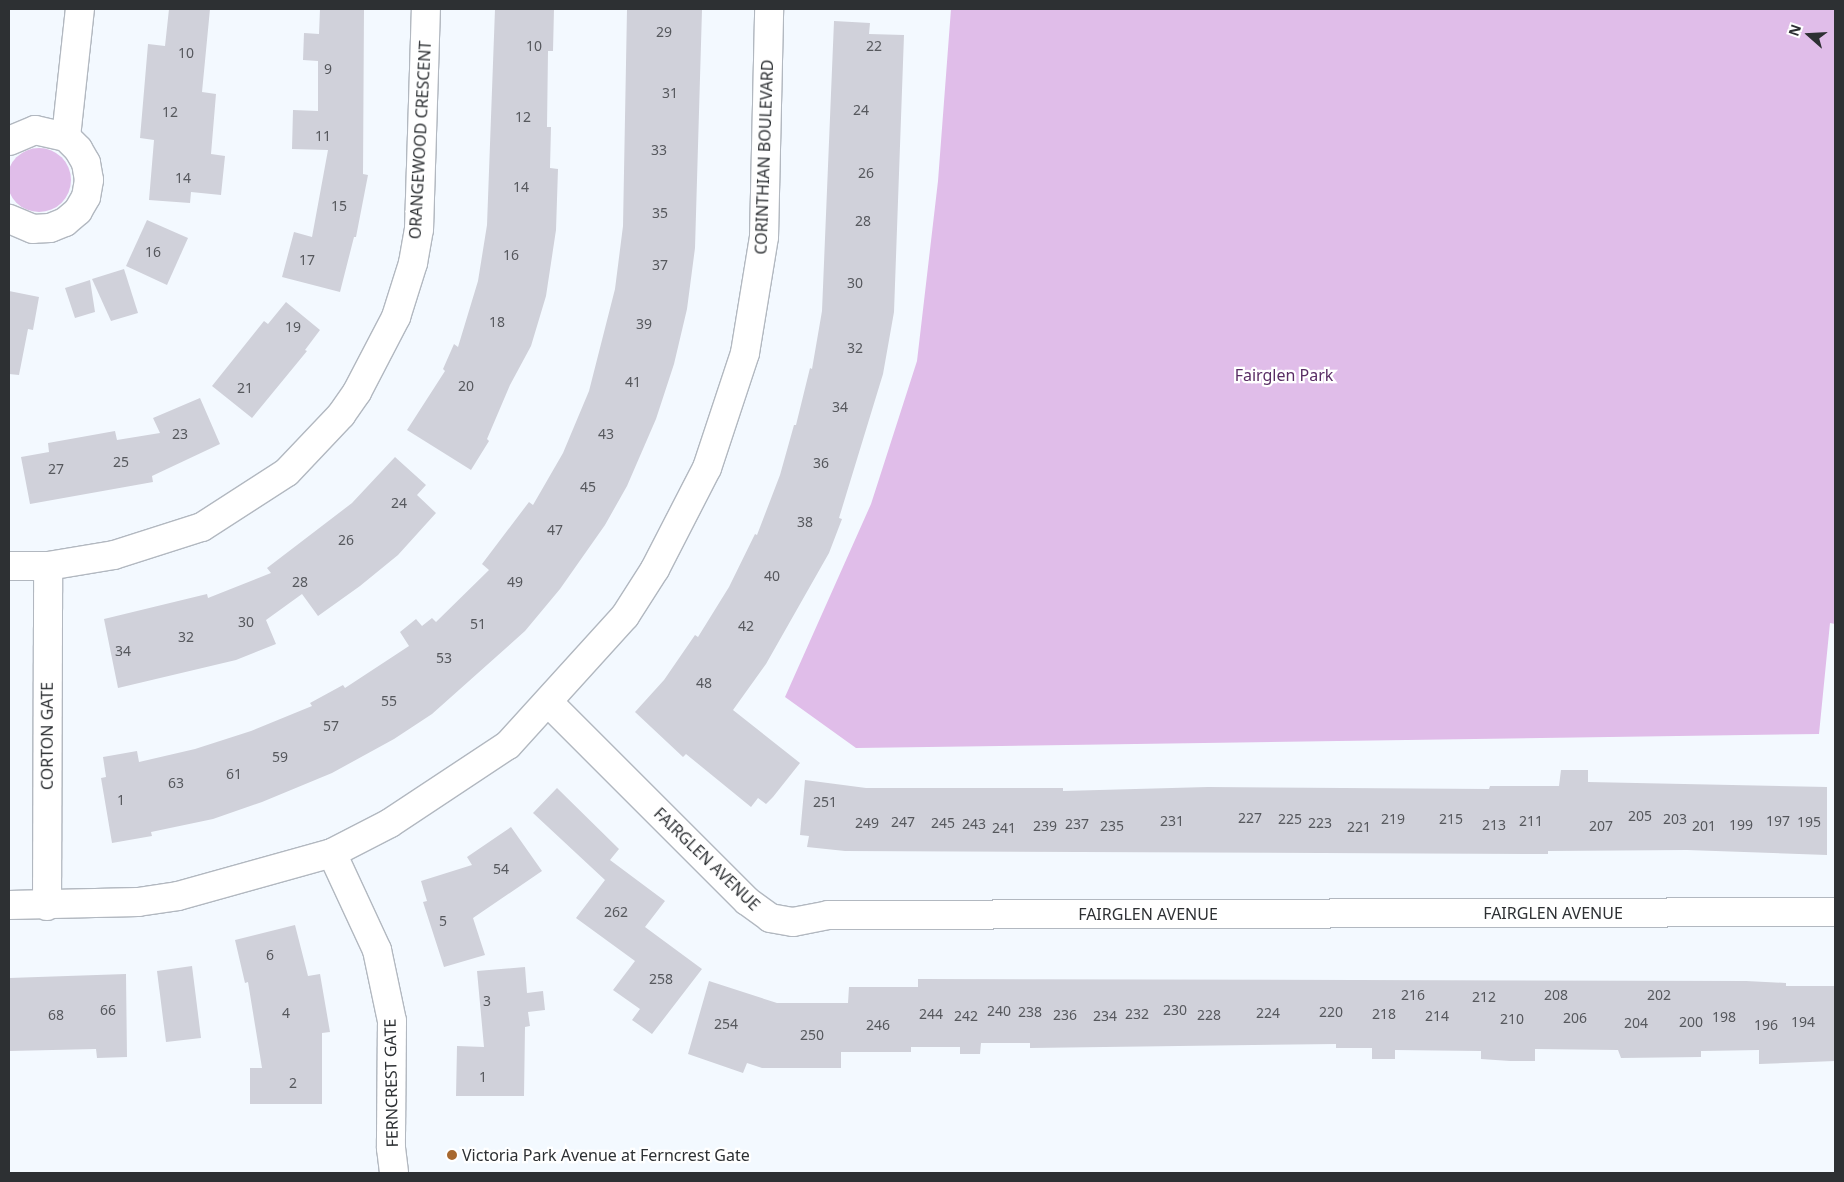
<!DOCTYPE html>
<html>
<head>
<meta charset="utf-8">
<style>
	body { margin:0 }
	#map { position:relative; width:1844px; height:1182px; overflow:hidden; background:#f3f9ff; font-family:"Noto Sans",sans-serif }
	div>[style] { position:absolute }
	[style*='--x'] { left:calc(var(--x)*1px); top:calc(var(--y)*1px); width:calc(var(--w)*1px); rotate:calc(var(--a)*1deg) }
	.green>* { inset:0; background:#e0bde9 }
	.round { border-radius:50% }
	.building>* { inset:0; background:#d0d1da }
	.roads { filter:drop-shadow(1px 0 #b2b8c0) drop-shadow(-1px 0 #b2b8c0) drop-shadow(0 1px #b2b8c0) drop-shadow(0 -1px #b2b8c0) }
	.street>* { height:28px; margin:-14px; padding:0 14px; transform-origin:14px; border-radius:14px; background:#fff }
	.secondary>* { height:28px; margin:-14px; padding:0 14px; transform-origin:14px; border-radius:14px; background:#fff }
	.dots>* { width:14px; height:14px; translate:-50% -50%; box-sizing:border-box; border:2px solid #fff; border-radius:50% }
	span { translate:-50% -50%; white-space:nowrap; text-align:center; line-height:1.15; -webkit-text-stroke:4.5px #fff; paint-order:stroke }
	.number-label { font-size:14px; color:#56585d }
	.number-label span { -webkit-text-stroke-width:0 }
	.street-label { font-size:16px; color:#2d3033 }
	.park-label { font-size:16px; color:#592d64 }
	.poi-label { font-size:16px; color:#2d3033 }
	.left { translate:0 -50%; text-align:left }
	.frame { position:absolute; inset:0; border:10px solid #2d3033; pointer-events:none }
	.north { position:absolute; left:1784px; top:10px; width:50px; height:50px; -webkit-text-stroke:4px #fff; paint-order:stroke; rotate:289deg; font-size:14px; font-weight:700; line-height:20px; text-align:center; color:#2d3033 }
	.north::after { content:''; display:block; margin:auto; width:18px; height:22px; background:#2d3033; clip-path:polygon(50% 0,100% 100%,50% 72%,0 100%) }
</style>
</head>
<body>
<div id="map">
	<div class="green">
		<i style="clip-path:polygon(951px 9px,1835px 9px,1835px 624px,1830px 623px,1819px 734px,856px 748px,785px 697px,871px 504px,917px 361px,938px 181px)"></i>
		<i class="round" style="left:7px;top:148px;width:64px;height:64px"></i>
	</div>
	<div class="building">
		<i style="clip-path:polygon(169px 9px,210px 9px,202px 92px,216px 94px,211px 154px,225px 156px,221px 195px,191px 192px,190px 203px,149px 200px,154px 140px,140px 138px,148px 44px,165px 46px)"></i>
		<i style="clip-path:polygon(320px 9px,364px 9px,363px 174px,368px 175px,356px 237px,354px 237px,340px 292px,282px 277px,294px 232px,312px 237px,328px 150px,292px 149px,293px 110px,318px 111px,318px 61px,303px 60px,304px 33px,319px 34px)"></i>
		<i style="clip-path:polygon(495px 9px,554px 9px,553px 51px,548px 51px,547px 127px,551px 127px,550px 168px,558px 169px,556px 230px,546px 296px,531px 346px,510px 385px,487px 439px,489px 441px,471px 470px,407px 430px,445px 371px,443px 369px,454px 344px,458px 347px,478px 281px,487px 225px)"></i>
		<i style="clip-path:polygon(627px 9px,702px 10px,695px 248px,687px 309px,674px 364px,656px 419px,627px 486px,605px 525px,560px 589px,525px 631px,432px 714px,394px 739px,332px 773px,262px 802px,213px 819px,151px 832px,152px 836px,112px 843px,101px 778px,106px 777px,103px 757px,137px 751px,139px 762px,195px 749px,251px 731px,312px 706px,310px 703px,343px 685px,345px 688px,409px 646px,400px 632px,416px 619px,422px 626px,432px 618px,436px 622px,489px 570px,482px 564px,529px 502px,533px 505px,563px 453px,589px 391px,615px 289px,623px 226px)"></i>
		<i style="clip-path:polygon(834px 21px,870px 23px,869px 34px,904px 35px,894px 312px,883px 374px,839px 518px,842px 519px,829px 553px,766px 664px,733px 710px,800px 763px,773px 797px,766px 804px,758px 798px,751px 807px,686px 754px,683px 757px,635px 712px,664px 680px,695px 635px,698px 637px,729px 587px,755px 534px,757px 535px,780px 475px,794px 425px,796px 425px,810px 368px,812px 369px,822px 311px)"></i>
		<i style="clip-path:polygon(147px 220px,188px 238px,167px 285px,126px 266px)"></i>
		<i style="clip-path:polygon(124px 269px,138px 313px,111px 321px,92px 279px)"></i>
		<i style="clip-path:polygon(90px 280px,95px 312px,75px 318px,65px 288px)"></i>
		<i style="clip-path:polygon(9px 291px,39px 297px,33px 330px,28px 329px,19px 375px,9px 374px)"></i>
		<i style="clip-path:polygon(286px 302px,320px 330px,305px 350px,307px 351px,252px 418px,212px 386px,264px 321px,268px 324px)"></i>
		<i style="clip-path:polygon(200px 398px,220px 444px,152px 476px,153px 482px,30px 504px,21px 457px,49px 452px,48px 443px,115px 431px,117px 440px,160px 433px,153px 418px)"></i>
		<i style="clip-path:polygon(395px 457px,426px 485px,417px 495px,436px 513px,398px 555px,360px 586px,318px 616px,302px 594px,266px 620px,276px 644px,236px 660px,118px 688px,104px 619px,207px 594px,208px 598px,271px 573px,267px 568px,352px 503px)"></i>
		<i style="clip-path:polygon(1561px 770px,1588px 770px,1588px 782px,1827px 787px,1827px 855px,1687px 850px,1548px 851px,1548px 854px,845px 851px,807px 847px,809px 836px,800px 835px,805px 780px,866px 788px,1063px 788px,1063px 791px,1208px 787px,1489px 789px,1490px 786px,1559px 786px)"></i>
		<i style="clip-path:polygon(557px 788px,619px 849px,610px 860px,665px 901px,645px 927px,702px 969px,652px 1034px,632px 1020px,640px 1009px,613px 990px,635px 961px,576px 918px,605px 880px,533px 813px)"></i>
		<i style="clip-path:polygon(511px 827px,542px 871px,473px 918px,485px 955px,444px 967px,423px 902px,427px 901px,421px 881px,472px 865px,467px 857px)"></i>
		<i style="clip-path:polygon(295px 925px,308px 976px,320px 974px,330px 1032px,322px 1033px,322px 1104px,250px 1104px,250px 1068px,262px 1068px,248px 982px,245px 983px,235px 940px)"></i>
		<i style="clip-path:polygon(192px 966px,201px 1038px,166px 1042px,157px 971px)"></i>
		<i style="clip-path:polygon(525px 967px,527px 993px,543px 991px,545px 1010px,528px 1012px,530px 1026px,525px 1027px,524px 1096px,456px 1096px,457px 1046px,484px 1047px,477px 971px)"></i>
		<i style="clip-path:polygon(126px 974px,127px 1057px,97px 1058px,96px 1049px,9px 1051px,9px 978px)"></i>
		<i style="clip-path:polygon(918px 979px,1746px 981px,1786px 983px,1786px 986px,1835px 986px,1835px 1061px,1759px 1064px,1759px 1050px,1701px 1051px,1701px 1057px,1621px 1058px,1618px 1050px,1535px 1049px,1535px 1061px,1510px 1061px,1481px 1059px,1481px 1051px,1395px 1050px,1395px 1059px,1372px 1059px,1372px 1048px,1336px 1048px,1336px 1044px,1030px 1048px,1030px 1043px,981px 1043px,980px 1054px,960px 1054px,960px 1047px,911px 1047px,911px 1052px,841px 1052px,841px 1068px,762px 1068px,747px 1063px,743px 1073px,688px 1054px,709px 981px,777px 1003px,848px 1003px,849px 987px,918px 987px)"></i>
	</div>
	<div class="roads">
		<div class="street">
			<i style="--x:66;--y:137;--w:129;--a:-83.8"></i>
			<i style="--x:9;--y:141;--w:28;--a:-23"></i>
			<i style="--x:35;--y:130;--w:32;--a:13"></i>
			<i style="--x:66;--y:137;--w:17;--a:45"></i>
			<i style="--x:78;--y:149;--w:16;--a:60"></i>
			<i style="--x:86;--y:163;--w:17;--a:80"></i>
			<i style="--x:89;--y:180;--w:17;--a:100"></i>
			<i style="--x:86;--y:197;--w:16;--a:120"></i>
			<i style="--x:78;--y:211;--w:17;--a:140"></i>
			<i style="--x:65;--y:222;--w:16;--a:158"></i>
			<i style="--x:50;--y:228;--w:17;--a:177"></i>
			<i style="--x:33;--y:229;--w:26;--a:-157"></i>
			<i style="--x:9;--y:566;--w:39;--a:0"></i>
			<i style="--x:48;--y:566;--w:67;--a:-9.5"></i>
			<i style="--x:114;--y:555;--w:92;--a:-17.7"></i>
			<i style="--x:202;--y:527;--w:101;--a:-32.9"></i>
			<i style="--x:287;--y:472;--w:79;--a:-46.5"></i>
			<i style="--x:341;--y:415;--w:28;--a:-55"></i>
			<i style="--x:357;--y:392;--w:85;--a:-62.5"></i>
			<i style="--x:396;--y:317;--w:57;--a:-72.5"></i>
			<i style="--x:413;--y:263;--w:35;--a:-80"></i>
			<i style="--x:419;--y:229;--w:220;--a:-88.2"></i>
			<i style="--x:549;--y:703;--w:280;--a:45"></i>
			<i style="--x:747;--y:901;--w:29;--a:36"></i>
			<i style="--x:770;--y:918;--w:23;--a:10"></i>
			<i style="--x:793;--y:922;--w:36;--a:-11"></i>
			<i style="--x:828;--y:915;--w:1007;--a:-0.17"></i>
			<i style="--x:47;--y:906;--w:340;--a:-89.8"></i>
		</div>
		<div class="secondary">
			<i style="--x:332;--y:853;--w:107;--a:65.1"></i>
			<i style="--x:377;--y:950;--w:73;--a:78.1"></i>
			<i style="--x:392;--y:1021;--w:127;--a:90.5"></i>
			<i style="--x:391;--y:1148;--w:25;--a:83"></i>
			<i style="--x:9;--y:905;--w:129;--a:-1.3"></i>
			<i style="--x:138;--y:902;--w:40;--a:-8.5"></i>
			<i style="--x:178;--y:896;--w:160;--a:-15.6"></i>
			<i style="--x:332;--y:853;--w:65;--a:-27.3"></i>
			<i style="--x:390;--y:823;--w:141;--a:-33.5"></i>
			<i style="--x:508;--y:745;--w:174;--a:-47.8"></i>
			<i style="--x:625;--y:616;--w:56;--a:-57.4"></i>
			<i style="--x:655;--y:569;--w:114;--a:-62.8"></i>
			<i style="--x:707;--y:468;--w:121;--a:-71.7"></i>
			<i style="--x:745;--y:353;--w:118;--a:-80.7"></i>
			<i style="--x:764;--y:237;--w:228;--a:-88.7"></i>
		</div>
	</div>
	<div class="dots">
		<i style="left:452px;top:1155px;background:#a7682f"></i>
	</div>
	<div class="number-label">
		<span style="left:664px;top:32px">29</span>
		<span style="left:534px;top:46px">10</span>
		<span style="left:874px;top:46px">22</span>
		<span style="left:186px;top:53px">10</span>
		<span style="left:328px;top:69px">9</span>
		<span style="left:670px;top:93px">31</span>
		<span style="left:861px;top:110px">24</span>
		<span style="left:170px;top:112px">12</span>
		<span style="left:523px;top:117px">12</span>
		<span style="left:323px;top:136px">11</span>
		<span style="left:659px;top:150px">33</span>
		<span style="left:866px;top:173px">26</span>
		<span style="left:183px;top:178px">14</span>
		<span style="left:521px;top:187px">14</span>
		<span style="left:339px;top:206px">15</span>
		<span style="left:660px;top:213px">35</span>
		<span style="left:863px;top:221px">28</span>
		<span style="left:153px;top:252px">16</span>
		<span style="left:511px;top:255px">16</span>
		<span style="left:307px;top:260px">17</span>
		<span style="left:660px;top:265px">37</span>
		<span style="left:855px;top:283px">30</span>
		<span style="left:497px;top:322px">18</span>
		<span style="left:644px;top:324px">39</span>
		<span style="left:293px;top:327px">19</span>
		<span style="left:855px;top:348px">32</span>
		<span style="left:633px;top:382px">41</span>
		<span style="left:466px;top:386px">20</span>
		<span style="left:245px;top:388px">21</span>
		<span style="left:840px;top:407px">34</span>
		<span style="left:180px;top:434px">23</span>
		<span style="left:606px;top:434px">43</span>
		<span style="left:121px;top:462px">25</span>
		<span style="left:821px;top:463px">36</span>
		<span style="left:56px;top:469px">27</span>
		<span style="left:588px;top:487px">45</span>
		<span style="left:399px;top:503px">24</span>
		<span style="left:805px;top:522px">38</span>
		<span style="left:555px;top:530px">47</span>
		<span style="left:346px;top:540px">26</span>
		<span style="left:772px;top:576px">40</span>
		<span style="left:300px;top:582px">28</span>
		<span style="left:515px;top:582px">49</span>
		<span style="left:246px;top:622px">30</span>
		<span style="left:478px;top:624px">51</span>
		<span style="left:746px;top:626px">42</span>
		<span style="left:186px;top:637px">32</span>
		<span style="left:123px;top:651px">34</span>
		<span style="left:444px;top:658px">53</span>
		<span style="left:704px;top:683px">48</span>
		<span style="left:389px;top:701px">55</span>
		<span style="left:331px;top:726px">57</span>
		<span style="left:280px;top:757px">59</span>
		<span style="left:234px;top:774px">61</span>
		<span style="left:176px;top:783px">63</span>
		<span style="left:121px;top:800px">1</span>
		<span style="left:825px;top:802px">251</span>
		<span style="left:1640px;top:816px">205</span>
		<span style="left:1250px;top:818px">227</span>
		<span style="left:1290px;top:819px">225</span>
		<span style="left:1393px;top:819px">219</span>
		<span style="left:1451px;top:819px">215</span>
		<span style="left:1675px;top:819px">203</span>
		<span style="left:1172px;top:821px">231</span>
		<span style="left:1531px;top:821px">211</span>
		<span style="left:1778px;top:821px">197</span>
		<span style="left:903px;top:822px">247</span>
		<span style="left:1809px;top:822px">195</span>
		<span style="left:867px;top:823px">249</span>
		<span style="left:943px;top:823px">245</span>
		<span style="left:1320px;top:823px">223</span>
		<span style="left:974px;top:824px">243</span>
		<span style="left:1077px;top:824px">237</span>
		<span style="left:1494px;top:825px">213</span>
		<span style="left:1741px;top:825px">199</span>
		<span style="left:1045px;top:826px">239</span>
		<span style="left:1112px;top:826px">235</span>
		<span style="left:1601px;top:826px">207</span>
		<span style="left:1704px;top:826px">201</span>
		<span style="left:1359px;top:827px">221</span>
		<span style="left:1004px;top:828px">241</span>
		<span style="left:501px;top:869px">54</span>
		<span style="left:616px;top:912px">262</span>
		<span style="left:443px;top:921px">5</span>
		<span style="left:270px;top:955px">6</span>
		<span style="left:661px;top:979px">258</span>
		<span style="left:1413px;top:995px">216</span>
		<span style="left:1556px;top:995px">208</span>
		<span style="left:1659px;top:995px">202</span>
		<span style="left:1484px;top:997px">212</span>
		<span style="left:487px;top:1001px">3</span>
		<span style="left:108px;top:1010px">66</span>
		<span style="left:1175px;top:1010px">230</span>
		<span style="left:999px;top:1011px">240</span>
		<span style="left:1030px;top:1012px">238</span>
		<span style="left:1331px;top:1012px">220</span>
		<span style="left:286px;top:1013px">4</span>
		<span style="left:1268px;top:1013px">224</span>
		<span style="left:931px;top:1014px">244</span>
		<span style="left:1137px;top:1014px">232</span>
		<span style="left:1384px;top:1014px">218</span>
		<span style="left:56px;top:1015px">68</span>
		<span style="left:1065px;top:1015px">236</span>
		<span style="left:1209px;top:1015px">228</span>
		<span style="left:966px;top:1016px">242</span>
		<span style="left:1105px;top:1016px">234</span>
		<span style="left:1437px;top:1016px">214</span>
		<span style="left:1724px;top:1017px">198</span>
		<span style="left:1575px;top:1018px">206</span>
		<span style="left:1512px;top:1019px">210</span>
		<span style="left:1691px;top:1022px">200</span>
		<span style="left:1803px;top:1022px">194</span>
		<span style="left:1636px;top:1023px">204</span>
		<span style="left:726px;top:1024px">254</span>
		<span style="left:878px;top:1025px">246</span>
		<span style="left:1766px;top:1025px">196</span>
		<span style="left:812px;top:1035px">250</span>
		<span style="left:483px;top:1077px">1</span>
		<span style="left:293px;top:1083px">2</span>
	</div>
	<div class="street-label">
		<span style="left:420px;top:140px;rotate:-87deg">ORANGEWOOD CRESCENT</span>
		<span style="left:764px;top:157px;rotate:-88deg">CORINTHIAN BOULEVARD</span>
		<span style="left:47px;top:736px;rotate:-90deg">CORTON GATE</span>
		<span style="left:707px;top:859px;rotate:44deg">FAIRGLEN AVENUE</span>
		<span style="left:1553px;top:913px">FAIRGLEN AVENUE</span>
		<span style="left:1148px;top:914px">FAIRGLEN AVENUE</span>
		<span style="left:391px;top:1083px;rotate:-91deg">FERNCREST GATE</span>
	</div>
	<div class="park-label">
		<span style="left:1284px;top:375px">Fairglen Park</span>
	</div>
	<div class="poi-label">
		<span class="left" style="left:462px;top:1155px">Victoria Park Avenue at Ferncrest Gate</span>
	</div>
	<div class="frame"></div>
	<div class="north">N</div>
</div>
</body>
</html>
